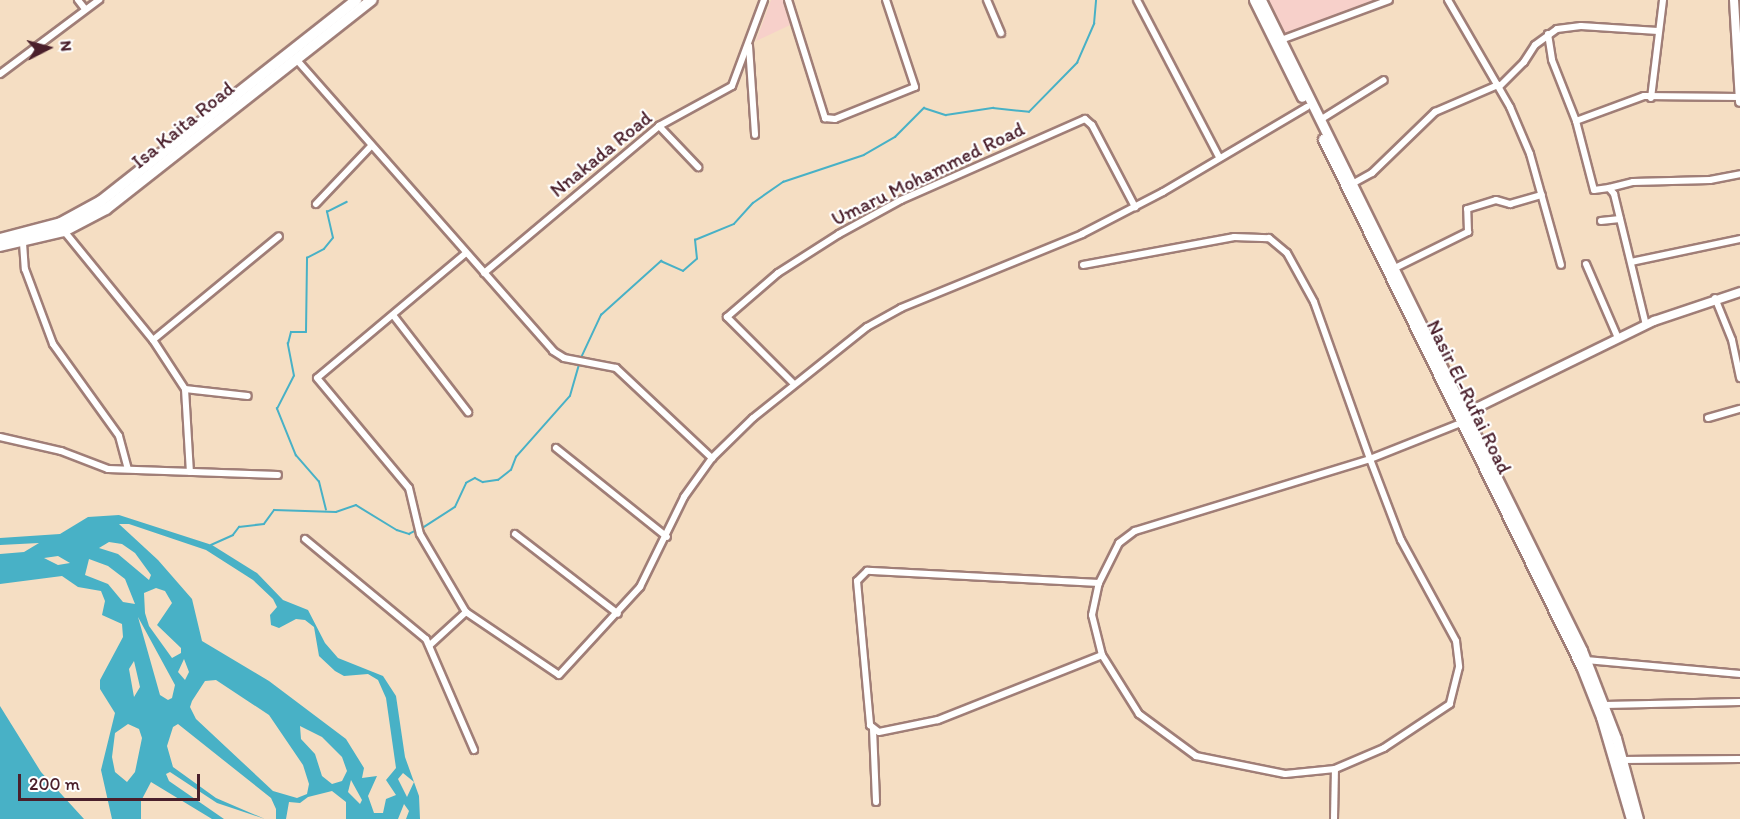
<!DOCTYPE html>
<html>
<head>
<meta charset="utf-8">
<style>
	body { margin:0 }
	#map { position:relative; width:1740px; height:819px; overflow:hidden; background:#f5dec3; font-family:Itim,sans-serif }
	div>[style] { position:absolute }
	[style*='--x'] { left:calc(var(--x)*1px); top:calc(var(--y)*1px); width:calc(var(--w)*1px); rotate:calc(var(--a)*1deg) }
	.built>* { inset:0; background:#f7d0ca }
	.water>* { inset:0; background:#48b1c6 }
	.stream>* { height:1.5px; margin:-0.75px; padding:0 0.75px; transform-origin:0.75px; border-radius:0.75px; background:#48b1c6 }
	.roads { filter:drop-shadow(2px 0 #a07e77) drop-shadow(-2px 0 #a07e77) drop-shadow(0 2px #a07e77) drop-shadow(0 -2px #a07e77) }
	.minor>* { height:6px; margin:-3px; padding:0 3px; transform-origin:3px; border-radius:3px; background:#fff }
	.tertiary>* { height:8px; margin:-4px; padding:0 4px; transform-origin:4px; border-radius:4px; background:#fff }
	.secondary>* { height:9px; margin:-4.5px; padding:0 4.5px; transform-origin:4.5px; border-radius:4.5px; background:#fff }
	.primary>* { height:10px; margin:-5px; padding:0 5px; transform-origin:5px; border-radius:5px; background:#fff }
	span { translate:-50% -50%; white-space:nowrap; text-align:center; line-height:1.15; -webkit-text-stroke:4.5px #fff; paint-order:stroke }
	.street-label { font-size:20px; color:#4a1f2b }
	.north { position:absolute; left:18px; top:18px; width:60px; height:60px; -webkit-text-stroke:4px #fff; paint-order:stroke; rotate:84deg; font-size:16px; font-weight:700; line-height:24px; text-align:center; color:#4a1f2b }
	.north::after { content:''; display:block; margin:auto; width:21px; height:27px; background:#4a1f2b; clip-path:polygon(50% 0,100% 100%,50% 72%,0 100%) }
	.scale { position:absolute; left:18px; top:774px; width:182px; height:27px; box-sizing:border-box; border:3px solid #4a1f2b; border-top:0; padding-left:8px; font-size:18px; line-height:21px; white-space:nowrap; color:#4a1f2b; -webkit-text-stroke:4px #fff; paint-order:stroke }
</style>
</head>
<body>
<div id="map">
	<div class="built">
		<i style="clip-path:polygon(771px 0,783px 0,790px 25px,756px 41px)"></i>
		<i style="clip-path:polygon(1266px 0,1383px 0,1284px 37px)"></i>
	</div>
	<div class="water">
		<i style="clip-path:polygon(evenodd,119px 515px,212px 545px,257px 573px,283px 600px,308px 610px,325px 643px,338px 658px,383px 676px,396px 696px,405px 757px,419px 796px,420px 819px,406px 819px,409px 811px,404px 804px,398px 819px,346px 819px,346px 802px,332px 791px,308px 797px,300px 803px,289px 802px,286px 819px,276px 819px,276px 809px,271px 798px,178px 724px,173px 727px,167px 746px,173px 767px,216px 798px,265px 819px,217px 803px,170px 772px,166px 774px,169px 781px,224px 819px,212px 819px,151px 782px,141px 801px,141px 819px,112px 819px,101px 770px,115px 713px,100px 689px,100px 680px,123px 637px,122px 624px,102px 615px,105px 601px,101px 591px,78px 587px,62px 576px,0 584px,0 554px,24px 552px,39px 543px,0 545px,0 538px,60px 534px,88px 517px,119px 515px,119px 524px,129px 524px,206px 550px,253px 580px,273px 599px,277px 607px,270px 615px,271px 625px,279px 628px,296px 619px,305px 620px,314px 627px,319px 656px,335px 671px,344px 676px,368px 674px,378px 680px,386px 698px,396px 768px,386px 780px,396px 795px,386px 799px,383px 813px,374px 813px,368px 796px,377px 776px,362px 778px,364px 768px,346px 739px,269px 681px,202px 641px,192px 599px,158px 560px,119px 524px,119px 515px,109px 542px,122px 544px,135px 553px,151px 575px,149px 580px,118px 554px,99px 548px,109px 542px,119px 515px,58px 556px,70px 563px,58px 565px,44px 558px,58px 556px,119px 515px,89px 559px,108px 566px,125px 579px,135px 604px,123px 602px,108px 584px,85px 575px,89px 559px,119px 515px,156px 588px,165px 591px,172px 603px,157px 625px,181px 648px,181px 653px,172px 658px,149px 626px,145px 613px,144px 593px,156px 588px,119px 515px,138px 617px,175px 685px,172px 698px,168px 700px,160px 695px,138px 617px,119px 515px,184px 659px,189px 672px,185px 680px,178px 672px,184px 659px,119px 515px,134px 661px,140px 687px,134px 697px,129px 669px,134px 661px,119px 515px,216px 680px,269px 715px,303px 765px,309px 784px,307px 794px,297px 798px,273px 791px,196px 719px,190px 707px,192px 701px,205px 681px,216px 680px,119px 515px,128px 724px,139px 729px,142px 738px,135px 772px,127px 782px,115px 772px,112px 757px,115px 733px,128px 724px,119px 515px,300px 726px,322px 737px,342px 757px,347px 771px,342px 781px,332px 784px,322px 776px,315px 754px,301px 739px,300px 726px,119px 515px,403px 773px,414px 782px,407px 797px,398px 779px,403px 773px,119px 515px,351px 780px,362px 800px,360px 804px,348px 792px,351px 780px)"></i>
		<i style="clip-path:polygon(0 706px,41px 772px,84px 819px,0 819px)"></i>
	</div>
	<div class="stream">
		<i style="--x:580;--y:360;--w:50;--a:-65"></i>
		<i style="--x:601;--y:315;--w:81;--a:-42"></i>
		<i style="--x:661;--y:261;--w:24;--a:24"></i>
		<i style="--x:683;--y:271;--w:18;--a:-41"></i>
		<i style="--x:697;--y:259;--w:19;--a:-96"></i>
		<i style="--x:695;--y:240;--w:42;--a:-22.3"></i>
		<i style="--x:734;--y:224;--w:28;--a:-48"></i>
		<i style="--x:753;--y:203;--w:37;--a:-35"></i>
		<i style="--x:783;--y:182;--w:85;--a:-18.4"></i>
		<i style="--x:864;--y:155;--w:36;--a:-30"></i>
		<i style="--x:895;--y:137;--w:41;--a:-45"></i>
		<i style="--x:924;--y:108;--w:23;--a:18"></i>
		<i style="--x:946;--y:115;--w:48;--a:-8.5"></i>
		<i style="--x:993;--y:108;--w:36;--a:6"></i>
		<i style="--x:1029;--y:112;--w:69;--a:-45.6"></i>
		<i style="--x:1077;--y:63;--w:43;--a:-66.4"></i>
		<i style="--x:1094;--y:24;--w:24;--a:-85"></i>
		<i style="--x:326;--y:510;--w:29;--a:-104"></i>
		<i style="--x:319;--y:482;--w:35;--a:-131"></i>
		<i style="--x:296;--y:456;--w:51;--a:-112"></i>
		<i style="--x:277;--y:409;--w:37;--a:-63"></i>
		<i style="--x:294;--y:376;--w:33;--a:-101"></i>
		<i style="--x:288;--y:344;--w:12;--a:-76"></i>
		<i style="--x:291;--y:332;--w:15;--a:0"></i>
		<i style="--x:306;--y:332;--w:74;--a:-89.2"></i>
		<i style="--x:307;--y:258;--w:19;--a:-28"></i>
		<i style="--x:324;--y:249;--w:14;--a:-51"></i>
		<i style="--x:333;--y:238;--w:27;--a:-103"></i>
		<i style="--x:327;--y:212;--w:22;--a:-27"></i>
		<i style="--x:421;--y:529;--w:40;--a:-32.9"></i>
		<i style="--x:455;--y:507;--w:26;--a:-65"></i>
		<i style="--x:466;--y:483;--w:10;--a:-29"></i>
		<i style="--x:475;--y:478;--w:9;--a:27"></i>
		<i style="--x:483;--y:482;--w:15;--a:-8"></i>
		<i style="--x:498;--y:480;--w:16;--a:-38"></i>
		<i style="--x:511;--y:470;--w:14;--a:-69"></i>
		<i style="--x:516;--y:457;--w:81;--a:-48.5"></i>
		<i style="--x:570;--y:396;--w:33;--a:-74"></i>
		<i style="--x:211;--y:545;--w:24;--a:-24"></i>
		<i style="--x:233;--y:535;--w:10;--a:-53"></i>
		<i style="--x:239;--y:527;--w:25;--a:-7"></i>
		<i style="--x:264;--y:524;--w:17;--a:-54"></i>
		<i style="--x:274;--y:510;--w:62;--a:1.8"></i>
		<i style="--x:336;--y:512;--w:21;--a:-19"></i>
		<i style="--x:356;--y:505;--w:48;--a:31.4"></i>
		<i style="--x:397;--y:530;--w:13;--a:18"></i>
		<i style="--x:409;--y:534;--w:9;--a:-27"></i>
	</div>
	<div class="roads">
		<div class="minor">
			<i style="--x:78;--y:0;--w:11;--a:52"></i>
			<i style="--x:788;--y:0;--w:124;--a:72.6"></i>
			<i style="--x:825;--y:118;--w:10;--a:6"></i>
			<i style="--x:835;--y:119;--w:86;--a:-21.8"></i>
			<i style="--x:915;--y:87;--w:92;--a:-108.4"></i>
			<i style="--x:987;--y:0;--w:36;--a:67"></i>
			<i style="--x:1137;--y:0;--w:177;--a:62.4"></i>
			<i style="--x:1448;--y:0;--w:124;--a:59.9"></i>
			<i style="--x:1510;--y:107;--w:51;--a:66.9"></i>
			<i style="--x:1530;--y:154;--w:115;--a:74.4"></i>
			<i style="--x:1548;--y:34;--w:26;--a:81"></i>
			<i style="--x:1552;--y:60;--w:66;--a:68.5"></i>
			<i style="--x:1576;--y:121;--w:71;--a:75.4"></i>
			<i style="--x:1594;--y:190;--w:15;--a:-8"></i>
			<i style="--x:1609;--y:188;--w:8;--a:50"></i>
			<i style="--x:1614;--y:194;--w:135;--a:76.3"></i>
			<i style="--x:1281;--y:40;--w:115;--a:-20.3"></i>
			<i style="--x:749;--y:46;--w:89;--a:86.1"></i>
			<i style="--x:296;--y:59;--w:389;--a:48.6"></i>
			<i style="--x:553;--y:351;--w:13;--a:32"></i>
			<i style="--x:564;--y:358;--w:53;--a:10.9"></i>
			<i style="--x:616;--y:368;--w:132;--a:43.2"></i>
			<i style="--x:0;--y:74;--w:124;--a:-36.8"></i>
			<i style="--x:1499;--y:87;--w:35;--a:-45"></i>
			<i style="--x:1524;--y:62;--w:20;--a:-57"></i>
			<i style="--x:1535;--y:45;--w:27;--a:-36"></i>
			<i style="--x:1557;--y:29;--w:24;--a:-7"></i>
			<i style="--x:1581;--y:26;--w:77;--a:3.7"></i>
			<i style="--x:1651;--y:98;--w:99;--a:-83"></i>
			<i style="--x:1320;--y:120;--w:75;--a:-32"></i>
			<i style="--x:1576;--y:121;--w:72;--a:-20.2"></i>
			<i style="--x:1644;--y:96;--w:95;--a:0.6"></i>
			<i style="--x:659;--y:126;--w:57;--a:46.4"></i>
			<i style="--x:1352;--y:184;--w:23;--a:-29"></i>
			<i style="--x:1372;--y:173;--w:88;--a:-44.1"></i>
			<i style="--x:1435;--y:112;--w:69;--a:-23.2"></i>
			<i style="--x:1609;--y:188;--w:25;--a:-14"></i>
			<i style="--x:1633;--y:182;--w:77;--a:-1.5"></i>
			<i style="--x:1710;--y:180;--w:31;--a:-11"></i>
			<i style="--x:316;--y:204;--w:80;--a:-46.5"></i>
			<i style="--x:1601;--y:221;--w:19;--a:-6"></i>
			<i style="--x:64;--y:231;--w:141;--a:50.8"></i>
			<i style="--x:153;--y:340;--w:59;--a:56.9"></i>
			<i style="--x:185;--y:389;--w:83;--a:86.6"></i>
			<i style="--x:23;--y:243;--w:26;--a:86"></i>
			<i style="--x:25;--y:269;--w:80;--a:69.5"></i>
			<i style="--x:53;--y:344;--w:113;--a:54.3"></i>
			<i style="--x:119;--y:436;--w:34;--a:75"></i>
			<i style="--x:466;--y:253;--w:194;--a:140"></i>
			<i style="--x:317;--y:378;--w:143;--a:50.1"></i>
			<i style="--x:409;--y:488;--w:47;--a:76.6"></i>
			<i style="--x:420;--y:534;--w:91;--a:59.5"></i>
			<i style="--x:466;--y:612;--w:112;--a:34.1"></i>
			<i style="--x:559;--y:675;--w:120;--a:-47.4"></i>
			<i style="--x:640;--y:587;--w:100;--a:-63.9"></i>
			<i style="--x:684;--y:497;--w:48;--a:-54.3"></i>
			<i style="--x:712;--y:458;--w:57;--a:-44.3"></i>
			<i style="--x:753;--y:418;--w:146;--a:-38.6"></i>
			<i style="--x:867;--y:327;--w:39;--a:-29"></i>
			<i style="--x:901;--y:308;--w:196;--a:-22.2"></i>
			<i style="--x:1082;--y:234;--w:91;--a:-27.4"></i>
			<i style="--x:1163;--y:192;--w:167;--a:-30.6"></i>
			<i style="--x:1631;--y:262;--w:111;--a:-11.9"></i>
			<i style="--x:1586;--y:264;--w:81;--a:66.6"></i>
			<i style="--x:1083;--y:265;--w:154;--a:-10.5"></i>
			<i style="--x:1234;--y:237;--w:35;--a:2"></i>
			<i style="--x:1269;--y:238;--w:23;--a:40"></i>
			<i style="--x:1287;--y:253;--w:56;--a:61.1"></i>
			<i style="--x:1314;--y:302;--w:167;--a:70.4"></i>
			<i style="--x:1370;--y:459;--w:87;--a:69.1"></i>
			<i style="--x:1401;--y:540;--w:115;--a:61.4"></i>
			<i style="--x:1456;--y:641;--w:26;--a:83"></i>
			<i style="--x:1459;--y:667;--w:38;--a:104"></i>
			<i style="--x:1450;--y:704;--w:79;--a:146.3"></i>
			<i style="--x:1384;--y:748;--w:53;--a:156.8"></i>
			<i style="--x:1335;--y:769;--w:50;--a:174.3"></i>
			<i style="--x:1285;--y:774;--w:91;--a:-168.6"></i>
			<i style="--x:1196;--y:756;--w:71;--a:-143.6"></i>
			<i style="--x:1139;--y:714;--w:70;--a:-122.1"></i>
			<i style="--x:1102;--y:655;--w:41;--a:-104"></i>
			<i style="--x:1092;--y:615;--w:33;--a:-78"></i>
			<i style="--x:1099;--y:583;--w:45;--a:-63.4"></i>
			<i style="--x:1119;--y:543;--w:20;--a:-37"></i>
			<i style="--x:1135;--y:531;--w:246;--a:-17"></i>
			<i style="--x:1370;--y:459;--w:98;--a:-21.6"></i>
			<i style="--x:1393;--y:269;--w:84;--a:-26.3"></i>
			<i style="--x:1468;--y:232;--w:23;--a:-92"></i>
			<i style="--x:1467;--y:209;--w:30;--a:-17"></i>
			<i style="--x:1496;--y:200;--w:15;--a:16"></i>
			<i style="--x:1510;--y:204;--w:33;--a:-16"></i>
			<i style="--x:484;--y:273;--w:229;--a:-40"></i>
			<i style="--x:659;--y:126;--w:83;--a:-28.7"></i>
			<i style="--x:732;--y:86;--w:92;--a:-69.6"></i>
			<i style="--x:1715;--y:298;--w:45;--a:68"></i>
			<i style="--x:1732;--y:340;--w:39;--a:78"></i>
			<i style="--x:393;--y:315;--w:123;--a:52.3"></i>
			<i style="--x:153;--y:340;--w:163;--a:-39.5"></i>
			<i style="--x:794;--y:384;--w:95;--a:-135"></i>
			<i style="--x:727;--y:317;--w:67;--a:-40.8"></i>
			<i style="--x:778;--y:273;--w:72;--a:-32.6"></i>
			<i style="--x:839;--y:234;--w:71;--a:-28.7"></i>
			<i style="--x:901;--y:200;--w:201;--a:-23.8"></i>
			<i style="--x:1085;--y:119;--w:9;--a:41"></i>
			<i style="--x:1092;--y:125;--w:93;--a:62.3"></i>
			<i style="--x:185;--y:389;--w:63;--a:6.3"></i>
			<i style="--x:1708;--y:418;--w:33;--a:-16"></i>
			<i style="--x:0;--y:437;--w:63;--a:12.9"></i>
			<i style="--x:61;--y:451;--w:50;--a:21"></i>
			<i style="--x:108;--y:469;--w:170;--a:2"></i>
			<i style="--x:556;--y:448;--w:142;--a:38.7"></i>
			<i style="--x:515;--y:534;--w:130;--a:37.8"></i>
			<i style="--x:305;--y:539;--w:157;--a:39.6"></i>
			<i style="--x:426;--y:639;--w:121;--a:66.6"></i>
			<i style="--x:1099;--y:583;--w:232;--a:-177"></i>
			<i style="--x:867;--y:571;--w:14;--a:135"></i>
			<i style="--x:857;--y:581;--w:145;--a:84.8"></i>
			<i style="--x:870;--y:725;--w:11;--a:38"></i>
			<i style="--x:879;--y:732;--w:60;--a:-11.5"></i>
			<i style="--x:938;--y:720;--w:176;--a:-21.6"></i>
			<i style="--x:430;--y:645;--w:49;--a:-42.5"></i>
			<i style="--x:1586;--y:660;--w:155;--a:5.2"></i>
			<i style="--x:1605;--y:705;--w:135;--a:-1.3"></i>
			<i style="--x:873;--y:729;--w:73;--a:87.6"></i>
			<i style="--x:1622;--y:760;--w:118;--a:-0.5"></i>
			<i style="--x:1334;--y:819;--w:50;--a:-88.9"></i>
		</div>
		<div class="tertiary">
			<i style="--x:1734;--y:0;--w:102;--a:86.6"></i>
			<i style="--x:1464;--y:414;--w:212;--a:-26.1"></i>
			<i style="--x:1654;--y:321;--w:91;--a:-18.6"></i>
		</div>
		<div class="secondary">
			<i style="--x:1254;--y:0;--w:108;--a:63.7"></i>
			<i style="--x:1261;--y:0;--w:725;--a:63.72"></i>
			<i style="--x:1582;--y:650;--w:94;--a:68.9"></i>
			<i style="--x:1616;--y:738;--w:84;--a:74.8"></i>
			<i style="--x:1323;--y:139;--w:587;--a:63.92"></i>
			<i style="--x:1581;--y:666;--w:55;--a:68.6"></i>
			<i style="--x:1601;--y:717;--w:106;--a:73.6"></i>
		</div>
		<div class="primary">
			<i style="--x:0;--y:239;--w:63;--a:-14.7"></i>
			<i style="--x:61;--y:223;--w:46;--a:-28.8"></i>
			<i style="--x:101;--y:201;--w:325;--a:-38.2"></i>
			<i style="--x:0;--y:246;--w:66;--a:-13.2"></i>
			<i style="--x:64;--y:231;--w:47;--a:-27.6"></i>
			<i style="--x:106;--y:209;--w:338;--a:-38.2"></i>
		</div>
	</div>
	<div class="street-label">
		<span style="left:183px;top:125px;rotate:-39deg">Isa Kaita Road</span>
		<span style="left:601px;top:154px;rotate:-39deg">Nnakada Road</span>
		<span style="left:928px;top:174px;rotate:-26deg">Umaru Mohammed Road</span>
		<span style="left:1469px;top:397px;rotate:64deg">Nasir El-Rufai Road</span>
	</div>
	<div class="north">N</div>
	<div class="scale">200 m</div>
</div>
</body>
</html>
